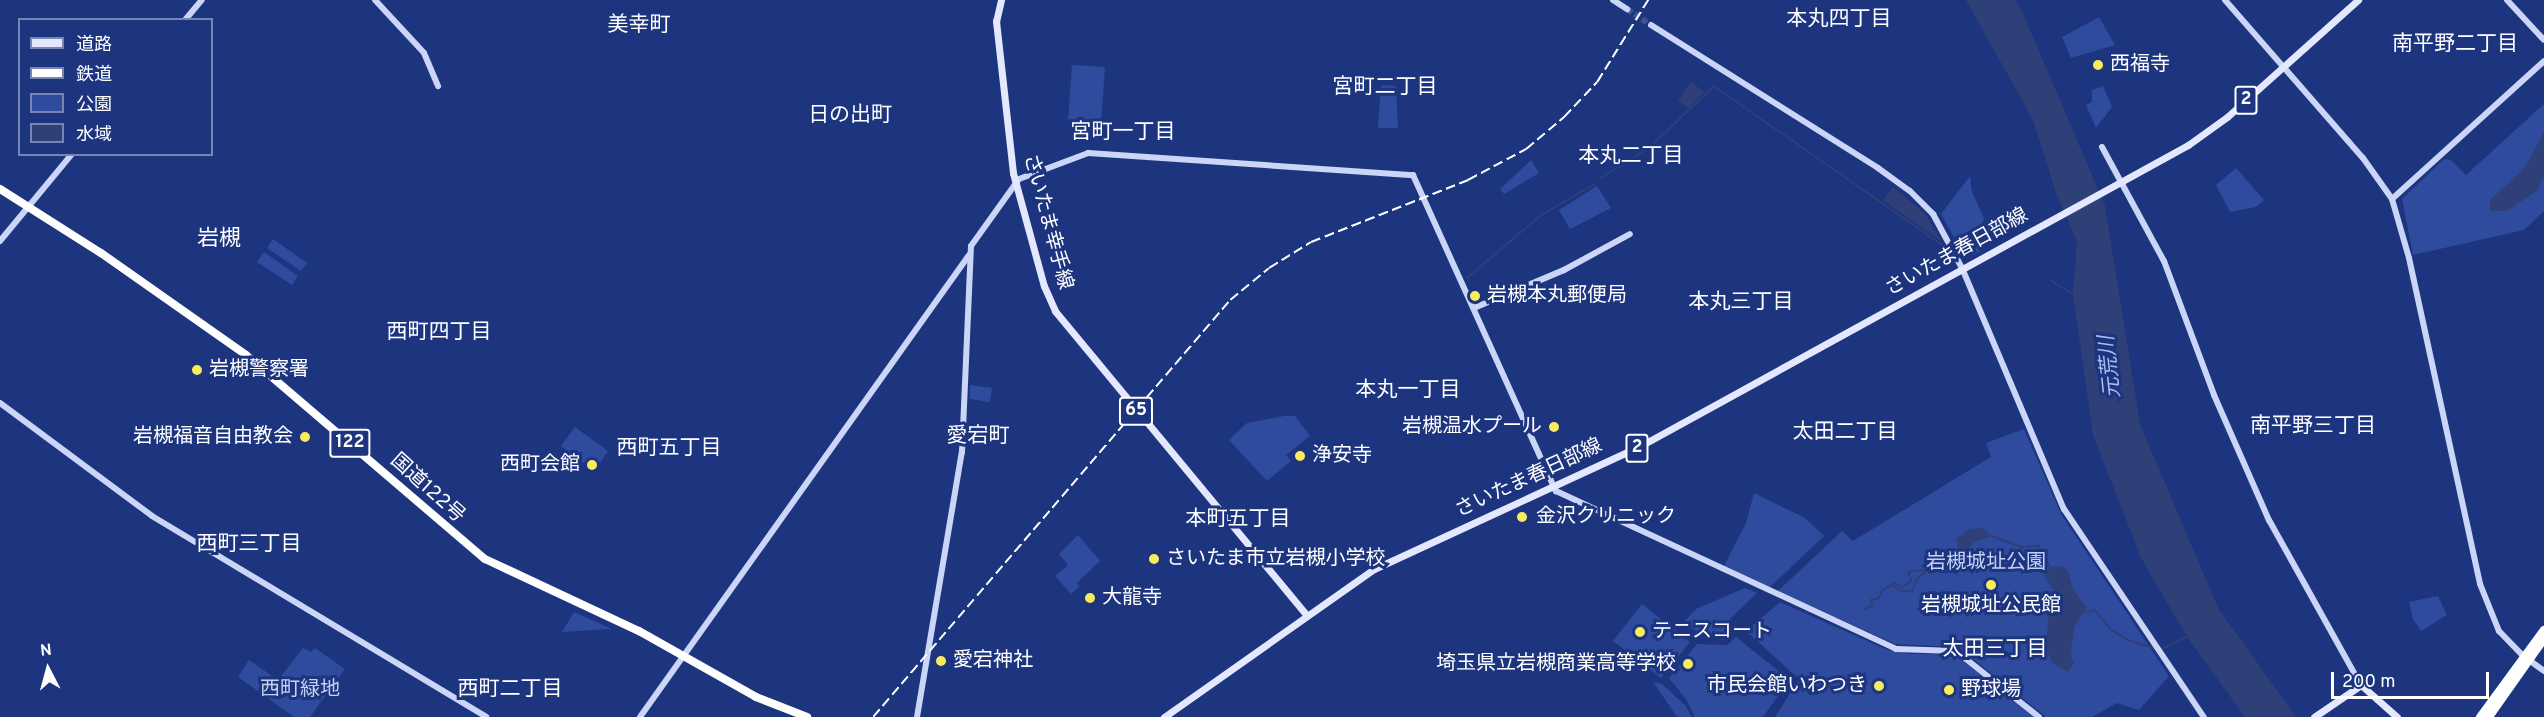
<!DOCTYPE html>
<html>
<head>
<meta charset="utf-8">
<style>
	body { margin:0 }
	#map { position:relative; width:2544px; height:717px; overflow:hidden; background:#1d347f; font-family:Overpass,"Noto Sans JP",sans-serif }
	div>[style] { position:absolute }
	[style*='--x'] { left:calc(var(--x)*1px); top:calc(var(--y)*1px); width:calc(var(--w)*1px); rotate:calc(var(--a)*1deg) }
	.green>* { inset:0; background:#2f4b9d }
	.water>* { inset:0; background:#2e4077 }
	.stream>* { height:1.5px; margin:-0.75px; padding:0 0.75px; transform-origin:0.75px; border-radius:0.75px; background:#2e4077 }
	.secondary-tunnel>* { height:6px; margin-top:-3px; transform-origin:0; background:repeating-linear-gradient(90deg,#3f5292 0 6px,transparent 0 9px) }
	.secondary>* { height:6px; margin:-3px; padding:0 3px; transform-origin:3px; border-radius:3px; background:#cbd5f7 }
	.primary>* { height:7px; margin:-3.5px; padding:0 3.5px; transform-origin:3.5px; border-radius:3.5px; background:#e3e8fe }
	.highway>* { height:8px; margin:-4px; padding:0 4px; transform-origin:4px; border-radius:4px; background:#fff }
	.rail>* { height:1.5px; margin-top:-0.75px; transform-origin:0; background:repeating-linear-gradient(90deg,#fff 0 10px,transparent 0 14.5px) }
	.dots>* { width:16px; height:16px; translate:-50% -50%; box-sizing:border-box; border:3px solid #1d347f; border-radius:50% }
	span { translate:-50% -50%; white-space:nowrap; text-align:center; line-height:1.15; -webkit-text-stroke:6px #1d347f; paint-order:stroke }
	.shield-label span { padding:2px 4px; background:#1d347f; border:2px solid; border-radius:4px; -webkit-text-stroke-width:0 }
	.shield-label { font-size:18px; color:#fff; font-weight:700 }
	.poi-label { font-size:20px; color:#fff }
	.left { translate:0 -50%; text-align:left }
	.right { translate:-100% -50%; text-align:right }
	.street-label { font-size:20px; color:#fff }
	.park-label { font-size:20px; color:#c4d1f6 }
	.neighbourhood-label { font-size:21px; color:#fff }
	.water-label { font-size:21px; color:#abbdf0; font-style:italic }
	.quarter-label { font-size:22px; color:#fff }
	.legend { position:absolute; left:18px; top:18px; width:195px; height:138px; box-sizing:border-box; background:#1d347f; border:2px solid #7785b2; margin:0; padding:8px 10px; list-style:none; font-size:18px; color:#fff }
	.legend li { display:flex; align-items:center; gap:12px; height:30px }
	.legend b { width:30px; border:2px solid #7785b2 }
	.north { position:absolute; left:18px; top:639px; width:60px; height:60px; -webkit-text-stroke:4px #1d347f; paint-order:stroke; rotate:354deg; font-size:16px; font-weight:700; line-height:24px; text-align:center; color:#fff }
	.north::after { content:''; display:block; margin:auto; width:21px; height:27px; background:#fff; clip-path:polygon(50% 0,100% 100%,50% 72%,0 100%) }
	.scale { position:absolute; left:2331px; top:672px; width:158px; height:27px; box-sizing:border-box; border:3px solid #fff; border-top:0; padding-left:8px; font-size:18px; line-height:21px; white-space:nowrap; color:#fff; -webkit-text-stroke:4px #1d347f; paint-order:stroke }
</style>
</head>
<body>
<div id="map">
	<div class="green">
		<i style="clip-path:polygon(2099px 17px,2115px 45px,2071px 58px,2062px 37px)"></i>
		<i style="clip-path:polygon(1072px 65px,1105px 67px,1101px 123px,1068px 120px)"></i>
		<i style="clip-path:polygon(1381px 85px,1396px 86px,1398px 128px,1378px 128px)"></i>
		<i style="clip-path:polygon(2103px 86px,2112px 107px,2096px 128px,2086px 105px,2092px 102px,2092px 90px)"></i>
		<i style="clip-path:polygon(2544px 104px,2544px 211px,2524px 230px,2413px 255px,2402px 199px,2444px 159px,2451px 160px,2466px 175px)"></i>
		<i style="clip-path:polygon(1531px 160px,1539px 173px,1504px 194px,1500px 189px)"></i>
		<i style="clip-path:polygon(2236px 168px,2264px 200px,2256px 207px,2230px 212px,2216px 185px)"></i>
		<i style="clip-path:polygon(1970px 176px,1972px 192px,1984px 218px,1977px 239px,1981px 251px,1973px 255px,1961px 250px,1941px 214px)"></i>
		<i style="clip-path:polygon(1597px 186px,1611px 208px,1570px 229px,1559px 210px)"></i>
		<i style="clip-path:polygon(273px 239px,307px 263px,301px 271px,267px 248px)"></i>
		<i style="clip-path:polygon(264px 252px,298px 276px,292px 285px,257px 262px)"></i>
		<i style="clip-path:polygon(970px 385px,992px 388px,990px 402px,970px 399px)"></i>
		<i style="clip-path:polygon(1284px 416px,1295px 416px,1310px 436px,1286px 455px,1291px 461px,1267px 481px,1229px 440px,1247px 423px)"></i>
		<i style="clip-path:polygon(575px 427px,608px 451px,600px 463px,590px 457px,585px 464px,561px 446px)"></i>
		<i style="clip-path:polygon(2024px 429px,2061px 514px,2169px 676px,2139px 710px,2117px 703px,2092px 717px,2046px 717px,1958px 647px,1895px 644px,1778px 591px,1842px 531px,1853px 541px,1991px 457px,1986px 443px)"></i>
		<i style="clip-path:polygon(1754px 493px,1805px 518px,1824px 536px,1769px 588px,1723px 568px,1746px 523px)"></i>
		<i style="clip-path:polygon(1078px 535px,1100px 561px,1077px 583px,1080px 586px,1071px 594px,1055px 576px,1068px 565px,1059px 554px)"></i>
		<i style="clip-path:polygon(1745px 588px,1757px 593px,1728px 621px,1729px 636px,1724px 640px,1705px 636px,1683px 623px,1696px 609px)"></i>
		<i style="clip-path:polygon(2438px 596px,2447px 615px,2421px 631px,2413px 619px,2409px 602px)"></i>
		<i style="clip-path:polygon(1780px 602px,1885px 649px,1910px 654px,1954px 653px,2033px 717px,1775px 717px,1799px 679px,1746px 631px)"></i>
		<i style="clip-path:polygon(1642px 604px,1690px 642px,1661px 678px,1613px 641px)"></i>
		<i style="clip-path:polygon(574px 612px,612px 629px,562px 632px)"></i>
		<i style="clip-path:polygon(1736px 637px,1785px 676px,1787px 683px,1763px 717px,1695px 717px,1686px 699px,1669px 678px,1697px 644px,1727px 645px)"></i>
		<i style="clip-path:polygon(303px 648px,311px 652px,315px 648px,345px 669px,310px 717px,294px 717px,238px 677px,249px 660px,278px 680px)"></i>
		<i style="clip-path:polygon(1653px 682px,1661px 683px,1685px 705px,1692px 717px,1677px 717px)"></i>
	</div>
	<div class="water">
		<i style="clip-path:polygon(1966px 0,2015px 0,2024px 16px,2105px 206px,2140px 424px,2218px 608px,2296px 717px,2245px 717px,2187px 637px,2141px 558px,2093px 435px,2073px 295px,2077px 241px,2057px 196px,2033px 120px)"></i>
		<i style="clip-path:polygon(1691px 82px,1704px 92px,1689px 108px,1678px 101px)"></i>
		<i style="clip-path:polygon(2544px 132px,2544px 176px,2537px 191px,2507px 211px,2490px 211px,2490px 200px,2524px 169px)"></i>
		<i style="clip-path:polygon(1893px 187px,1926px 215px,1942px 242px,1883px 200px)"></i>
		<i style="clip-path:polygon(1982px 528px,1992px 536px,1975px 542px,1960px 556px,1956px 539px,1969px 529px)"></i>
		<i style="clip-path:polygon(2050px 567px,2061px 566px,2068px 571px,2073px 589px,2087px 608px,2074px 627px,2071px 656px,2074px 663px,2068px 672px,2052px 663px,2046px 647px,2049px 608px,2057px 605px,2059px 599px,2043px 574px)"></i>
	</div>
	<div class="stream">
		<i style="--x:1601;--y:178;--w:57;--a:-32"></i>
		<i style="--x:1649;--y:148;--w:90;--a:-43.6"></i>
		<i style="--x:1714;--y:86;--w:279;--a:34.8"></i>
		<i style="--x:1467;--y:278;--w:96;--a:-40.3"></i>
		<i style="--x:1540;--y:216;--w:64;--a:-30.2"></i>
		<i style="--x:2052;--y:281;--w:26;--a:32"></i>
		<i style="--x:1992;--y:536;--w:33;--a:20"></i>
		<i style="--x:2023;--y:547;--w:16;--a:-4"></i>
		<i style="--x:2039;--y:546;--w:24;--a:62"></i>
		<i style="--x:1894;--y:586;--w:12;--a:31"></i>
		<i style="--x:1904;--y:592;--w:9;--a:-13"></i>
		<i style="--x:1913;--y:590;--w:10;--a:-73"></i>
		<i style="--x:1916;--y:580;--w:16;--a:-40"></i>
		<i style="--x:1865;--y:609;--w:8;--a:-23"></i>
		<i style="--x:1872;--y:606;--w:6;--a:-99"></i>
		<i style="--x:1871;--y:600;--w:8;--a:-14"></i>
		<i style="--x:1879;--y:598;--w:8;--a:-67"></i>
		<i style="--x:1882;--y:591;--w:15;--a:-32"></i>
		<i style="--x:1895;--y:583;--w:9;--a:27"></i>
		<i style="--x:1903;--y:587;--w:10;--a:-37"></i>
		<i style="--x:1911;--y:581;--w:9;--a:-108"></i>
		<i style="--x:1908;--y:572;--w:31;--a:-7"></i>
		<i style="--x:1939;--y:568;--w:8;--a:-50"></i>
		<i style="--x:1944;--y:562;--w:13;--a:-4"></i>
		<i style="--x:1957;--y:561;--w:6;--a:-59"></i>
		<i style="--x:2087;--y:612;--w:8;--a:-14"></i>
		<i style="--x:2095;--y:610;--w:26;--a:50"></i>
		<i style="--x:2112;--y:630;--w:19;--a:32"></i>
		<i style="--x:2128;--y:640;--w:27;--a:17"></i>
		<i style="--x:2162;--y:649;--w:28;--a:-26"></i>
	</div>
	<div class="secondary-tunnel">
		<i style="--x:1627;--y:9;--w:29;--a:34"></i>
	</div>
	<div class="secondary">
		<i style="--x:375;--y:0;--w:72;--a:47.2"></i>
		<i style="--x:424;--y:53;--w:36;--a:67"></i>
		<i style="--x:1613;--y:0;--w:17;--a:33"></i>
		<i style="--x:2225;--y:0;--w:210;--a:48.9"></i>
		<i style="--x:2363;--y:158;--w:50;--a:54.7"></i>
		<i style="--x:2392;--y:199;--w:61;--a:73.9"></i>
		<i style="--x:2409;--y:258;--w:334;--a:77.7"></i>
		<i style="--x:2480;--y:584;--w:51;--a:68"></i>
		<i style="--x:2499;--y:631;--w:36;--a:46"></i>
		<i style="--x:2507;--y:0;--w:54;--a:47.2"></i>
		<i style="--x:185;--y:20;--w:26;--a:-50"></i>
		<i style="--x:1651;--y:25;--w:268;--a:32.2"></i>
		<i style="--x:1878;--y:168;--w:39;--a:36"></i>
		<i style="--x:1910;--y:191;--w:33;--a:45"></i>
		<i style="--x:1933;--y:214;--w:61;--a:61.8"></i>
		<i style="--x:1962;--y:268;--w:262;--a:67.1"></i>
		<i style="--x:2064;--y:509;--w:251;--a:56.1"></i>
		<i style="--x:2102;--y:147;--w:130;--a:61.5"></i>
		<i style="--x:2164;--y:261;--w:143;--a:69.5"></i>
		<i style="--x:2214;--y:395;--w:137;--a:66.3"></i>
		<i style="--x:2269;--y:520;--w:189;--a:60.9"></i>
		<i style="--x:2392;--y:199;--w:205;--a:-42.2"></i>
		<i style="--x:0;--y:241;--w:113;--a:-50.4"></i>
		<i style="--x:1474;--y:308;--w:98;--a:-22.9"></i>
		<i style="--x:1564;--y:270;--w:75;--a:-28.6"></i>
		<i style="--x:0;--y:403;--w:189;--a:36.6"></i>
		<i style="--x:152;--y:516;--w:390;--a:31"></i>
		<i style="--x:2529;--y:660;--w:19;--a:36"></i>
		<i style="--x:640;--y:717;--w:567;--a:-54.54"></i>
		<i style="--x:917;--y:717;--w:269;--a:-80.4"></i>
		<i style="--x:962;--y:452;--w:206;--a:-87.5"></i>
		<i style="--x:971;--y:246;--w:82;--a:-54.4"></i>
		<i style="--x:1019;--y:179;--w:74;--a:-20.6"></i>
		<i style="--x:1088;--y:153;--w:326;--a:3.9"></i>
		<i style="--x:1413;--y:175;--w:347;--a:65.7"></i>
		<i style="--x:1556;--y:491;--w:375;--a:24.9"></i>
		<i style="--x:1896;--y:649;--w:60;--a:1.9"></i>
		<i style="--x:1956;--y:651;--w:106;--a:38.5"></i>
	</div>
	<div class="primary">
		<i style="--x:1001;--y:0;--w:22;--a:103"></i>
		<i style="--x:996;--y:21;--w:153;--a:83.6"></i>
		<i style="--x:1013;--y:173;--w:117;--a:74.7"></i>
		<i style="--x:1044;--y:286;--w:27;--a:66"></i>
		<i style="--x:1055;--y:311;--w:393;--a:50.4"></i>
		<i style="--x:1164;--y:717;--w:257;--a:-35.2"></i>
		<i style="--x:1374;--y:569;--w:295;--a:-24.8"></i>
		<i style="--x:1642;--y:445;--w:623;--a:-28.79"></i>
		<i style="--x:2188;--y:145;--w:48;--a:-35.7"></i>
		<i style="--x:2227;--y:117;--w:176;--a:-41.8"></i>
		<i style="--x:2314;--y:717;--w:57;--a:-34.2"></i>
		<i style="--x:2361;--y:685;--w:48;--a:41.6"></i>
	</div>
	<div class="highway">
		<i style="--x:0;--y:189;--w:120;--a:32.4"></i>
		<i style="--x:101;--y:253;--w:177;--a:35.1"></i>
		<i style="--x:246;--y:355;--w:314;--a:40.5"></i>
		<i style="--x:485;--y:559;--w:170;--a:25.1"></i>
		<i style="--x:639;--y:631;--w:134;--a:29.4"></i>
		<i style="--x:756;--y:697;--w:55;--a:21.4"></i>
		<i style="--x:2480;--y:717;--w:108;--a:-53.7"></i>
		<i style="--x:2489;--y:717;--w:95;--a:-54.8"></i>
	</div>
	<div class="rail">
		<i style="--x:873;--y:717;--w:549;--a:-49.43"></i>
		<i style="--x:1230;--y:300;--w:50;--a:-39.4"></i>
		<i style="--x:1269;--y:268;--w:49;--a:-31.8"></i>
		<i style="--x:1311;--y:242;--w:169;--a:-21.5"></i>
		<i style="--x:1468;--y:180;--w:66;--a:-28.1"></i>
		<i style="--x:1526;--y:149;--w:50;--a:-40.1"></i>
		<i style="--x:1564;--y:117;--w:48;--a:-46.7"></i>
		<i style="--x:1597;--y:82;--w:97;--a:-58.1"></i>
	</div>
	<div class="dots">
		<i style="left:2098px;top:65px;background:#f8eb5e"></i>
		<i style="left:1475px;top:296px;background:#f8eb5e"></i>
		<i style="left:197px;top:370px;background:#f8eb5e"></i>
		<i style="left:1554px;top:427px;background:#f8eb5e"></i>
		<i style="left:305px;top:437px;background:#f8eb5e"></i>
		<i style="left:1300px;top:456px;background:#f8eb5e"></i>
		<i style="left:592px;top:465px;background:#f8eb5e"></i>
		<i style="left:1522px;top:517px;background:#f8eb5e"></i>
		<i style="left:1154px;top:559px;background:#f8eb5e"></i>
		<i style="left:1991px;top:585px;background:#f8eb5e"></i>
		<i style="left:1090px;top:598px;background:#f8eb5e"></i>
		<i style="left:1640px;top:632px;background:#f8eb5e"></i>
		<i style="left:941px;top:661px;background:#f8eb5e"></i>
		<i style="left:1688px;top:664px;background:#f8eb5e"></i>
		<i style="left:1879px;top:686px;background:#f8eb5e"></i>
		<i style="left:1949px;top:690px;background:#f8eb5e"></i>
	</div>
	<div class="shield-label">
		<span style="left:2246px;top:100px">2</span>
		<span style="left:1136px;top:411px">65</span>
		<span style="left:350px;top:443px">122</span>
		<span style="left:1637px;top:448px">2</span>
	</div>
	<div class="poi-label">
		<span class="left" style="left:2110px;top:65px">西福寺</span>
		<span class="left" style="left:1487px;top:296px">岩槻本丸郵便局</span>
		<span class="left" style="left:209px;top:370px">岩槻警察署</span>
		<span class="right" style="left:1542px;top:427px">岩槻温水プール</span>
		<span class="right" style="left:293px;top:437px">岩槻福音自由教会</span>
		<span class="left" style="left:1312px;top:456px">浄安寺</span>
		<span class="right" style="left:580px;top:465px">西町会館</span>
		<span class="left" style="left:1536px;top:517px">金沢クリニック</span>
		<span class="left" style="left:1166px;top:559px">さいたま市立岩槻小学校</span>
		<span class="left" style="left:1102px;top:598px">大龍寺</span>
		<span style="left:1991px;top:606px">岩槻城址公民館</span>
		<span class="left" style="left:1652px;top:632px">テニスコート</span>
		<span class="left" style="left:953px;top:661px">愛宕神社</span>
		<span class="right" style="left:1676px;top:664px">埼玉県立岩槻商業高等学校</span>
		<span class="right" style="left:1867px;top:686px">市民会館いわつき</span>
		<span class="left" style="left:1961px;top:690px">野球場</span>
	</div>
	<div class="street-label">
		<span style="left:1047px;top:222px;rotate:75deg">さいたま幸手線</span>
		<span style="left:1957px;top:253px;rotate:-29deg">さいたま春日部線</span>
		<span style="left:1529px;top:479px;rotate:-25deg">さいたま春日部線</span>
		<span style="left:427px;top:489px;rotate:42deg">国道122号</span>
	</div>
	<div class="park-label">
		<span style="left:1986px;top:563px">岩槻城址公園</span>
		<span style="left:300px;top:690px">西町緑地</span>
	</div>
	<div class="neighbourhood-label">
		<span style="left:1839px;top:20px">本丸四丁目</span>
		<span style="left:639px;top:26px">美幸町</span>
		<span style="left:2455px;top:45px">南平野二丁目</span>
		<span style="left:1385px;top:88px">宮町二丁目</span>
		<span style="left:850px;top:116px">日の出町</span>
		<span style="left:1123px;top:133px">宮町一丁目</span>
		<span style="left:1631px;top:157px">本丸二丁目</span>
		<span style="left:1741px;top:303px">本丸三丁目</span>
		<span style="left:439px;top:333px">西町四丁目</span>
		<span style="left:1408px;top:391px">本丸一丁目</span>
		<span style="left:2313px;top:427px">南平野三丁目</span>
		<span style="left:1845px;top:433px">太田二丁目</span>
		<span style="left:978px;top:437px">愛宕町</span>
		<span style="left:669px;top:449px">西町五丁目</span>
		<span style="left:1238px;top:520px">本町五丁目</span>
		<span style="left:249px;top:545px">西町三丁目</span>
		<span style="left:1995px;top:650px">太田三丁目</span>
		<span style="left:510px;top:690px">西町二丁目</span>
	</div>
	<div class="water-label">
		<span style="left:2111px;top:367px;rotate:-96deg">元荒川</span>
	</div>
	<div class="quarter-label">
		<span style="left:219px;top:240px">岩槻</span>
	</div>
	<ul class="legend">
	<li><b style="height:8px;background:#e3e8fe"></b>道路</li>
	<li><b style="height:8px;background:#fff"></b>鉄道</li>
	<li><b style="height:16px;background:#2f4b9d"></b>公園</li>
	<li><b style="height:16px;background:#2e4077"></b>水域</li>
	</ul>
	<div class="north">N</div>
	<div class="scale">200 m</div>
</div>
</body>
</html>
